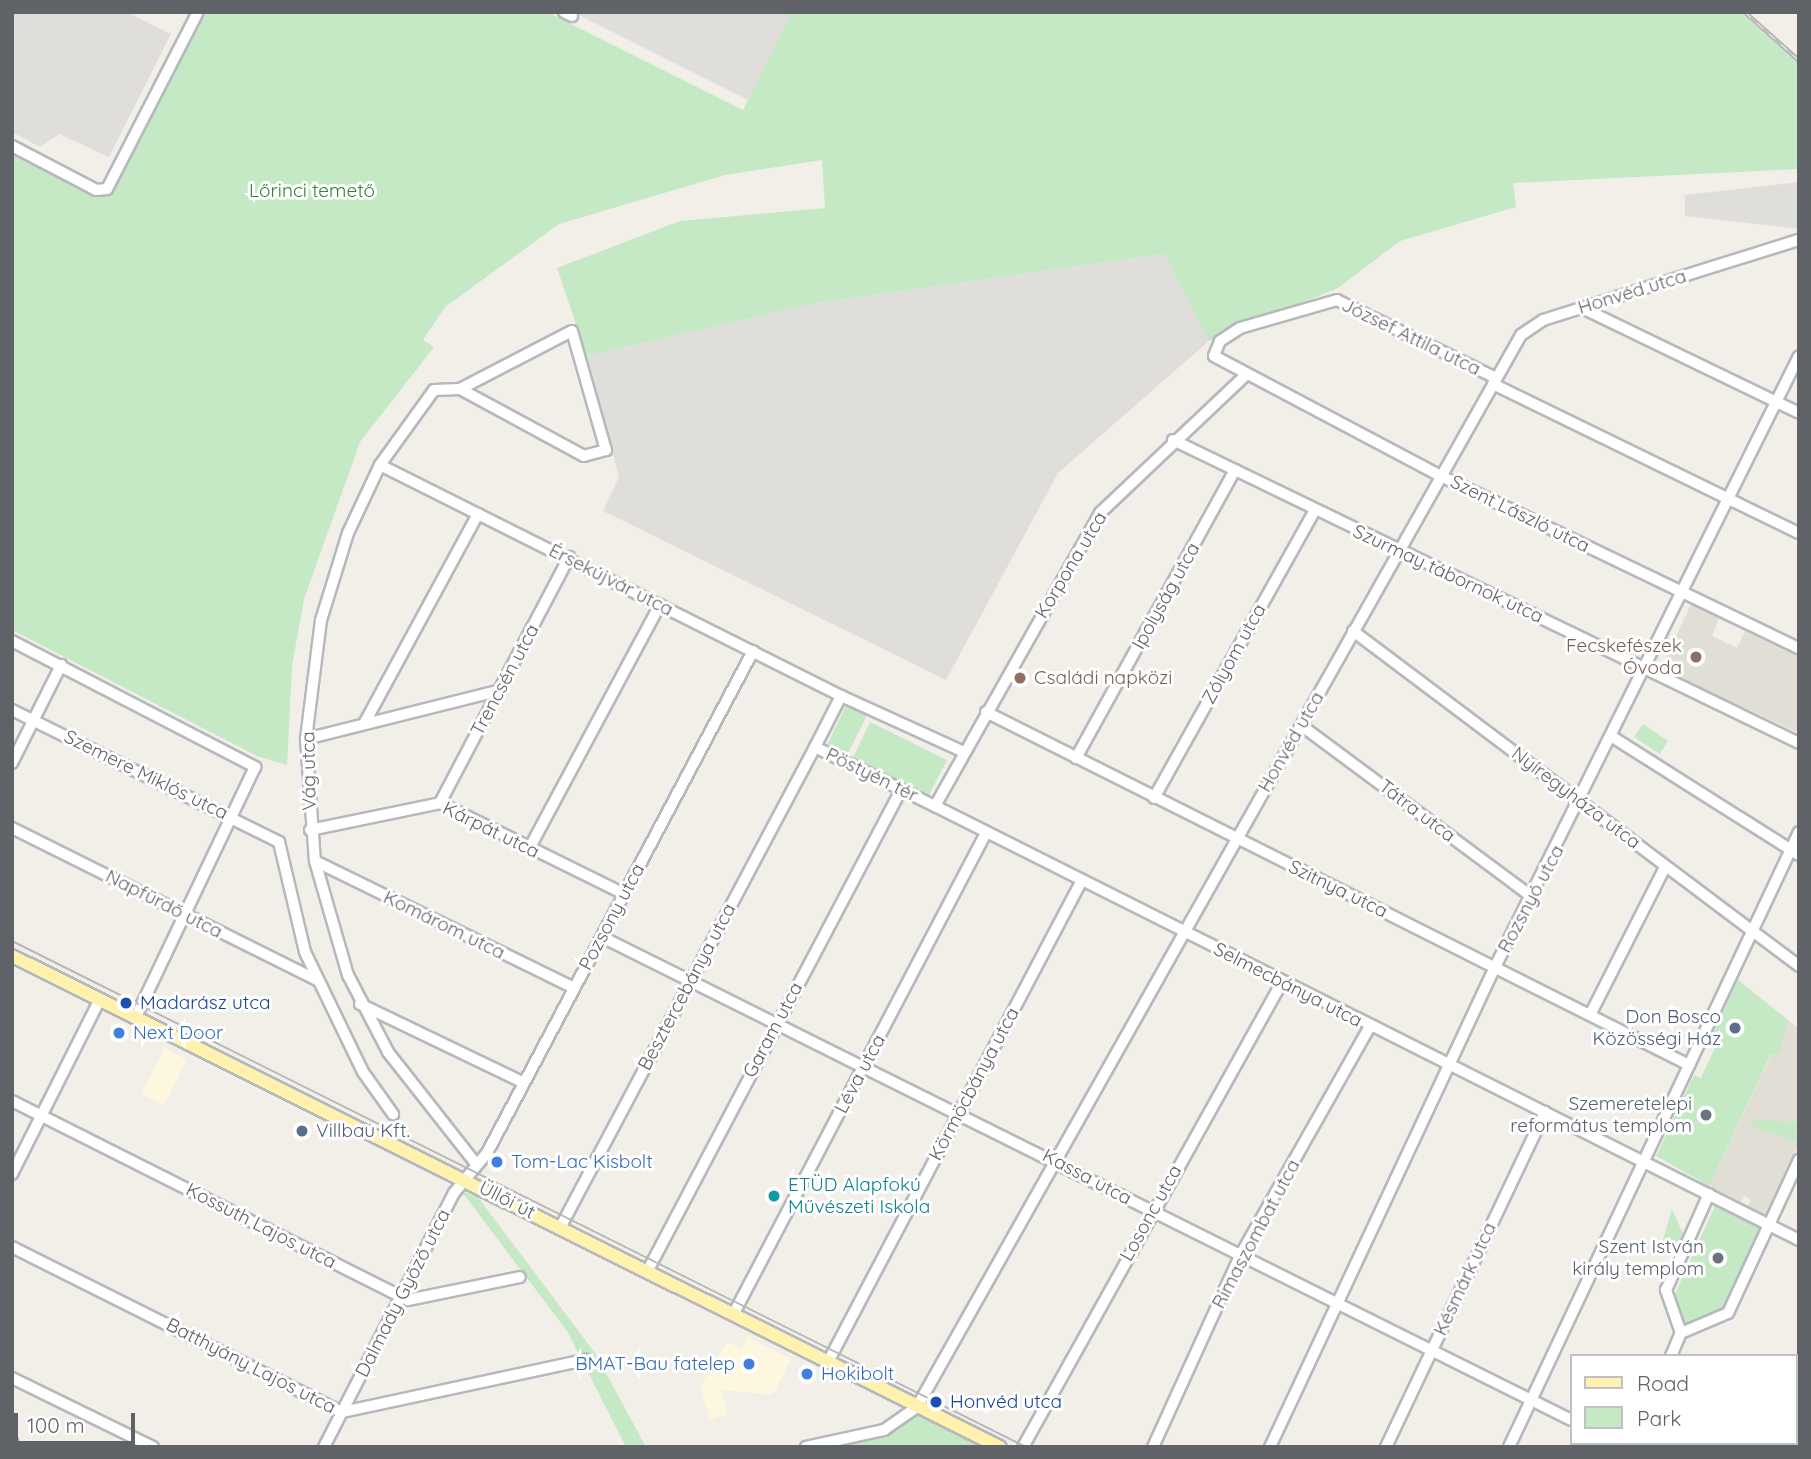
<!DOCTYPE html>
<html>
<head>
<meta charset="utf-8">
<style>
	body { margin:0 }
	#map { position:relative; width:1811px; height:1459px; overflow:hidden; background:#f1efe8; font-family:Quicksand,sans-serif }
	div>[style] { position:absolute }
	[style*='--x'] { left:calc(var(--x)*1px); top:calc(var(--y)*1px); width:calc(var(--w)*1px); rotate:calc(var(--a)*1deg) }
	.commercial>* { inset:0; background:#fef7e0 }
	.industrial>* { inset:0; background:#e0deda }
	.education>* { inset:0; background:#e1ded6 }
	.green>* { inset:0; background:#c5e8c5 }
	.roads { filter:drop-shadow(2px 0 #b5b8bc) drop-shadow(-2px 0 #b5b8bc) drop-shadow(0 2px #b5b8bc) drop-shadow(0 -2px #b5b8bc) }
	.minor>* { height:10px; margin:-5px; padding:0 5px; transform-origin:5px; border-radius:5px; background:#fff }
	.major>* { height:12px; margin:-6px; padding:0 6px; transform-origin:6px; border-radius:6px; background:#fff2af }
	.tram>* { height:2px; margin:-1px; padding:0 1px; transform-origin:1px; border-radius:1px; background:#b6b7b8 }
	.rail>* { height:5px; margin-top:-2.5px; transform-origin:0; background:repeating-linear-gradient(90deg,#fff 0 8px,#b6b7b8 0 16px); box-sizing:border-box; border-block:2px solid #b6b7b8 }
	.dots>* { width:19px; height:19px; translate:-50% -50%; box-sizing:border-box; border:4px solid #fff; border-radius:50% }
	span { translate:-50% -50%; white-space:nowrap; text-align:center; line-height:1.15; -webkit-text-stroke:6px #fff; paint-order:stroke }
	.park-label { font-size:19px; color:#348238 }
	.street-label { font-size:19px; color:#5f6368 }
	.education-label { font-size:19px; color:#785e54 }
	.right { translate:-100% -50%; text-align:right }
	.left { translate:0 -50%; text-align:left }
	.transit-label { font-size:19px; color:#164399 }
	.service-label { font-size:19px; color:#4e5e75 }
	.shop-label { font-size:19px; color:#366cbe }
	.worship-label { font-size:19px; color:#5b616d }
	.culture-label { font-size:19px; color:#0d838f }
	.frame { position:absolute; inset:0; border:14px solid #5f6368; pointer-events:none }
	.legend { position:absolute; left:1570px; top:1354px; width:228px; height:91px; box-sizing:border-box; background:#fff; border:2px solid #bfc1c3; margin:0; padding:9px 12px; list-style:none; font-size:21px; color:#5f6368 }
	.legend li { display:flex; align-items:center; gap:14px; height:35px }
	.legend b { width:35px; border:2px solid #bfc1c3 }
	.scale { position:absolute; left:14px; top:1413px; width:121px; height:32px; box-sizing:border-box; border:4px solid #5f6368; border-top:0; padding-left:9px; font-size:21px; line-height:24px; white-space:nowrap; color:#5f6368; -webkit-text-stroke:5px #fff; paint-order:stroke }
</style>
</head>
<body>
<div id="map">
	<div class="commercial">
		<i style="clip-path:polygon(165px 1048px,187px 1060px,164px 1105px,141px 1094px)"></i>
		<i style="clip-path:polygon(747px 1337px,791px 1359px,773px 1395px,722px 1390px,727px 1414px,710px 1420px,700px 1387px,727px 1342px,742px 1349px)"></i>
	</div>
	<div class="industrial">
		<i style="clip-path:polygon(12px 12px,127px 12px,171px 34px,109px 157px,59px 134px,40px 147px,12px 132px)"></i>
		<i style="clip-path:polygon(573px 12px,792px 12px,748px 100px)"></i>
		<i style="clip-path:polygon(1799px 182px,1799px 229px,1685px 216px,1685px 195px)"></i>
		<i style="clip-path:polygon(1164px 254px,1209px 341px,1058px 473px,946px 680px,603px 511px,619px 477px,587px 356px,816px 303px)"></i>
	</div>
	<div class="education">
		<i style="clip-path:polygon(1691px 604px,1719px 618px,1712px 636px,1737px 648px,1745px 631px,1799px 657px,1799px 733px,1661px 669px)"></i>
		<i style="clip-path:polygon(1788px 1020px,1799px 1029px,1799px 1144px,1767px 1216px,1748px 1206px,1751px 1200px,1744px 1196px,1741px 1202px,1709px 1186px)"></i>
	</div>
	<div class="green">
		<i style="clip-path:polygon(207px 12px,547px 12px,743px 110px,792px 12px,1740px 12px,1799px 64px,1799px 169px,1513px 183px,1516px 207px,1400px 241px,1338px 288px,1209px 341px,1164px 254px,816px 303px,587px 356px,557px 268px,680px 221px,825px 208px,822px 160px,725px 175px,559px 224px,445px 307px,423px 340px,434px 347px,360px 442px,304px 599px,292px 666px,287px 765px,257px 756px,12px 630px,12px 155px,95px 194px,111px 191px)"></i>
		<i style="clip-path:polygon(846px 705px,867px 715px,847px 755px,827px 745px)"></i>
		<i style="clip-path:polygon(870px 722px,947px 760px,929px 795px,853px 758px)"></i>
		<i style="clip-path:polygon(1643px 724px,1668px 741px,1660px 754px,1634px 737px)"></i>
		<i style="clip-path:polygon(1738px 980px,1788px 1020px,1779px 1054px,1771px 1054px,1709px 1186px,1656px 1156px,1694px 1075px,1701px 1078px,1720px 1037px,1713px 1033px)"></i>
		<i style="clip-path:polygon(1760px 1120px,1797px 1123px,1796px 1141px,1747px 1125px)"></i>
		<i style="clip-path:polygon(462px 1192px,477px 1196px,595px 1353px,646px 1447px,626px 1447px,567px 1331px)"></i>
		<i style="clip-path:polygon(1715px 1206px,1761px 1229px,1751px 1248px,1755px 1253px,1718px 1314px,1685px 1325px,1675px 1294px)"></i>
		<i style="clip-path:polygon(1672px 1209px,1684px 1236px,1681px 1247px,1663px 1240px)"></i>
		<i style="clip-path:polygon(910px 1409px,986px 1447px,807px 1447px,879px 1428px)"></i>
	</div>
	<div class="roads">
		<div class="minor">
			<i style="--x:564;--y:12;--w:9;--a:27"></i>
			<i style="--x:12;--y:146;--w:95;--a:27.6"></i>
			<i style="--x:96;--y:190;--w:11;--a:-5"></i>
			<i style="--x:107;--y:189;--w:199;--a:-62.8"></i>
			<i style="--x:1582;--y:308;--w:241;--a:25.8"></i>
			<i style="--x:1496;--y:378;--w:177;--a:-153.9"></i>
			<i style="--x:1337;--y:300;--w:101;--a:163.9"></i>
			<i style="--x:1240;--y:328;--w:24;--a:147"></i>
			<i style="--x:1220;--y:341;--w:16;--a:112"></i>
			<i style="--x:1214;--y:356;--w:257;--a:27.9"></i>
			<i style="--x:1441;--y:476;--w:397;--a:25.7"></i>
			<i style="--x:1493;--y:384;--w:340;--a:26"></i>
			<i style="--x:460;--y:389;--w:126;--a:-27.4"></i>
			<i style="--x:572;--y:331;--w:124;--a:74.1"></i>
			<i style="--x:606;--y:450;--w:23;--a:165"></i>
			<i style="--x:584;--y:456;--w:141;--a:-151.6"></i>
			<i style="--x:460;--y:389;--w:26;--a:178"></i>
			<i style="--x:434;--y:390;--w:92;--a:125.8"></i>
			<i style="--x:380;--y:465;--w:75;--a:115.2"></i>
			<i style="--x:348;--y:533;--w:91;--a:107.2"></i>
			<i style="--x:321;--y:620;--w:120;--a:97.2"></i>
			<i style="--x:306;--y:739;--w:122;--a:85.8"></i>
			<i style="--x:315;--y:861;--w:119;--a:73.9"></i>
			<i style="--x:348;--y:975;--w:87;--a:62.5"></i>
			<i style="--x:388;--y:1052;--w:142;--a:51.8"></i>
			<i style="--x:1173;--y:440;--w:695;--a:25.83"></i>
			<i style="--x:380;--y:465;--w:516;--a:26.61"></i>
			<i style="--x:1353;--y:631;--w:558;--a:36.91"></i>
			<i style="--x:12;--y:641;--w:274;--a:27.4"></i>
			<i style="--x:255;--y:767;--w:277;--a:115.5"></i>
			<i style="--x:12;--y:710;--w:298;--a:26.3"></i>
			<i style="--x:279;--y:842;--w:113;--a:76.7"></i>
			<i style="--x:305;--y:952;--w:133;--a:64.2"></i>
			<i style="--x:363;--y:1072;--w:52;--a:54.5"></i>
			<i style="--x:986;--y:712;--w:787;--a:26.66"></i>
			<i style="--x:364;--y:724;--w:239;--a:-61.5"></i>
			<i style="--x:1302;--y:726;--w:287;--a:36.6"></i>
			<i style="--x:1614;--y:738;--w:219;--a:32.3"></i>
			<i style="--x:306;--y:739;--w:201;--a:-14.1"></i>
			<i style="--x:964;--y:752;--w:135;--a:-155.5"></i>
			<i style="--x:841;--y:696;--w:57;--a:117"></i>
			<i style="--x:815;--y:747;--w:134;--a:26.2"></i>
			<i style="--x:935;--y:806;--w:336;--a:-60.6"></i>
			<i style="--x:1100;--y:513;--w:198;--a:-43.4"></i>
			<i style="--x:1076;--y:758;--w:329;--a:-61.1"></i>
			<i style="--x:12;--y:763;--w:110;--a:-63.4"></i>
			<i style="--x:1154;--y:798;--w:330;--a:-60.8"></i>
			<i style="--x:440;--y:803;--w:278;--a:-62.3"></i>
			<i style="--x:935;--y:806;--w:967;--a:26.67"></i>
			<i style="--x:12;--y:828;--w:341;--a:26.5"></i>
			<i style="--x:310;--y:830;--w:133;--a:-11.7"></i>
			<i style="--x:440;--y:803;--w:205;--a:26.3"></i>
			<i style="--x:529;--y:849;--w:277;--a:-61.8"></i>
			<i style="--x:315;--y:861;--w:288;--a:26.1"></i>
			<i style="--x:602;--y:937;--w:1083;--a:26.49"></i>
			<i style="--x:360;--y:1004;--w:180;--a:25.7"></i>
			<i style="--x:1590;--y:1015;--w:166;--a:-63.1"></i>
			<i style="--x:12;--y:1101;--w:443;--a:26.7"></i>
			<i style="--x:408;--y:1300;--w:114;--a:-11.6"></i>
			<i style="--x:12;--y:1174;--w:196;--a:-63.3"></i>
			<i style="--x:560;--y:1228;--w:544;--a:-62.07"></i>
			<i style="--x:12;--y:1247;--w:369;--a:26.6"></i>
			<i style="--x:342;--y:1412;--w:249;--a:-12.1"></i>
			<i style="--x:647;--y:1272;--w:545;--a:-62.21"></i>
			<i style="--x:733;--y:1315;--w:544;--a:-62.31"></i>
			<i style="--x:1681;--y:1333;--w:51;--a:-23.1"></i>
			<i style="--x:1728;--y:1313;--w:169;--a:-65.1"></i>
			<i style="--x:1681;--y:1333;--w:46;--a:-109.2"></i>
			<i style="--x:1666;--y:1290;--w:105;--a:-65.9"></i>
			<i style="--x:1671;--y:1356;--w:25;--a:-67"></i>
			<i style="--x:828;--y:1362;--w:545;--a:-62.21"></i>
			<i style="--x:12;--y:1378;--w:157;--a:26.1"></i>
			<i style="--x:1795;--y:1400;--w:6;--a:-51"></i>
			<i style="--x:12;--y:1441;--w:6;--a:72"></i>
			<i style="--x:1618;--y:1443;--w:7;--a:34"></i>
			<i style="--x:324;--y:1447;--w:285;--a:-62.9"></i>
			<i style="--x:454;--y:1193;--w:52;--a:-50.5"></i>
			<i style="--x:487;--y:1153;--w:568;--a:-62.08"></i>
			<i style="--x:806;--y:1447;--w:80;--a:-12.3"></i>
			<i style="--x:884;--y:1430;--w:40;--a:-34.9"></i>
			<i style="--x:917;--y:1407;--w:1230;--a:-60.6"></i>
			<i style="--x:1521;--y:335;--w:27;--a:-34"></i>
			<i style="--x:1543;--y:320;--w:268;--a:-17.4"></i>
			<i style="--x:1023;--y:1447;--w:532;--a:-60.88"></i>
			<i style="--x:1153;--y:1447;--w:210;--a:-65.5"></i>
			<i style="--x:1240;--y:1256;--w:264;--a:-60.5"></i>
			<i style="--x:1270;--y:1447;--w:530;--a:-64.89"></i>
			<i style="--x:1495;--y:967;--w:682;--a:-63.55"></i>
			<i style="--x:1386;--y:1447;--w:371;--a:-64.6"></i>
			<i style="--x:1509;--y:1447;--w:680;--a:-64.75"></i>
			<i style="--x:1761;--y:1447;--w:5;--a:-53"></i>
		</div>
		<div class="major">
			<i style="--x:12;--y:956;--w:1103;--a:26.43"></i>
		</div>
	</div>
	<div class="tram">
		<i style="--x:12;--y:941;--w:1133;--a:26.52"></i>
	</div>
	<div class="rail">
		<i style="--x:1745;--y:12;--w:72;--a:41.6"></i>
	</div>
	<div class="dots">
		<i style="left:1696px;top:657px;background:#8d6e63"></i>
		<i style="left:1020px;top:678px;background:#8d6e63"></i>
		<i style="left:126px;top:1003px;background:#1a4fb4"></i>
		<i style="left:1735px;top:1028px;background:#5c6f8a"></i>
		<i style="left:119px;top:1033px;background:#3f7fe0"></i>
		<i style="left:1706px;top:1115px;background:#6b7280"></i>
		<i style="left:302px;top:1131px;background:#5c6f8a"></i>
		<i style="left:497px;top:1162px;background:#3f7fe0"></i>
		<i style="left:774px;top:1196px;background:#0f9aa8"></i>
		<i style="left:1718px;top:1258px;background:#6b7280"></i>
		<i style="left:749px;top:1364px;background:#3f7fe0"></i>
		<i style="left:807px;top:1374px;background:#3f7fe0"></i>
		<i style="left:936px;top:1402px;background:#1a4fb4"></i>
	</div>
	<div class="park-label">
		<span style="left:312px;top:191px">Lőrinci temető</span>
	</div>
	<div class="street-label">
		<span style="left:1632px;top:292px;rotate:-17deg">Honvéd utca</span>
		<span style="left:1411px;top:337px;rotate:26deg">József Attila utca</span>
		<span style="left:1520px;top:514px;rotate:26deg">Szent László utca</span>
		<span style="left:1071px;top:565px;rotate:-59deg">Korpona utca</span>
		<span style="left:1448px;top:574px;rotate:25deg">Szurmay tábornok utca</span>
		<span style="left:611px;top:580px;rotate:27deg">Érsekújvár utca</span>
		<span style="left:1166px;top:596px;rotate:-61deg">Ipolyság utca</span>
		<span style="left:1234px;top:654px;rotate:-61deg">Zólyom utca</span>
		<span style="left:505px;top:680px;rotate:-62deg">Trencsén utca</span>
		<span style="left:1291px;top:742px;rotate:-60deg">Honvéd utca</span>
		<span style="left:309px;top:771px;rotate:-91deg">Vág utca</span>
		<span style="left:146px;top:775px;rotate:26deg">Szemere Miklós utca</span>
		<span style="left:872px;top:775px;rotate:26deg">Pöstyén tér</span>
		<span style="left:1576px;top:798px;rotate:37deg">Nyíregyháza utca</span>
		<span style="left:1417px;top:811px;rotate:37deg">Tátra utca</span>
		<span style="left:491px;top:830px;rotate:26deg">Kárpát utca</span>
		<span style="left:1338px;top:889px;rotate:26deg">Szitnya utca</span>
		<span style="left:1531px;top:899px;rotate:-62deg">Rozsnyó utca</span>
		<span style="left:164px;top:904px;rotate:27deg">Napfürdő utca</span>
		<span style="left:612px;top:917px;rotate:-62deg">Pozsony utca</span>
		<span style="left:444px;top:925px;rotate:26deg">Komárom utca</span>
		<span style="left:1288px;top:985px;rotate:27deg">Selmecbánya utca</span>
		<span style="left:687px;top:987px;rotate:-62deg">Besztercebánya utca</span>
		<span style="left:773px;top:1030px;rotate:-62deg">Garam utca</span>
		<span style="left:860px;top:1074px;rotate:-62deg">Léva utca</span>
		<span style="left:974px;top:1084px;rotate:-62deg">Körmöcbánya utca</span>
		<span style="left:1087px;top:1177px;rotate:28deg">Kassa utca</span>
		<span style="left:507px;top:1200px;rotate:27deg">Üllői út</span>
		<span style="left:1151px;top:1213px;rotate:-61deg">Losonc utca</span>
		<span style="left:261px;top:1226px;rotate:27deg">Kossuth Lajos utca</span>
		<span style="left:1256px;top:1234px;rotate:-62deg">Rimaszombat utca</span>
		<span style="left:1465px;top:1279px;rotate:-65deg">Késmárk utca</span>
		<span style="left:403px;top:1293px;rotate:-63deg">Dalmady Győző utca</span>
		<span style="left:251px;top:1366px;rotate:27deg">Batthyány Lajos utca</span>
	</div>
	<div class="education-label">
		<span class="right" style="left:1682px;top:657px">Fecskefészek<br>Óvoda</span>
		<span class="left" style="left:1034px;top:678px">Családi napközi</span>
	</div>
	<div class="transit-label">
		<span class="left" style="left:140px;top:1003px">Madarász utca</span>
		<span class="left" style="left:950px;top:1402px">Honvéd utca</span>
	</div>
	<div class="service-label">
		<span class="right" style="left:1721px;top:1028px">Don Bosco<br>Közösségi Ház</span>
		<span class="left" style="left:316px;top:1131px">Villbau Kft.</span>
	</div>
	<div class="shop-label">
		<span class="left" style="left:133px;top:1033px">Next Door</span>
		<span class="left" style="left:511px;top:1162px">Tom-Lac Kisbolt</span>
		<span class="right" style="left:735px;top:1364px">BMAT-Bau fatelep</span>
		<span class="left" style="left:821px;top:1374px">Hokibolt</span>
	</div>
	<div class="worship-label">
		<span class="right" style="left:1692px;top:1115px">Szemeretelepi<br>református templom</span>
		<span class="right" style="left:1704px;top:1258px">Szent István<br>király templom</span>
	</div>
	<div class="culture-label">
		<span class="left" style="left:788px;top:1196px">ETÜD Alapfokú<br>Művészeti Iskola</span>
	</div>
	<div class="frame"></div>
	<ul class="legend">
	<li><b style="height:9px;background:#fff2af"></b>Road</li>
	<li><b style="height:19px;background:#c5e8c5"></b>Park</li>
	</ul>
	<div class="scale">100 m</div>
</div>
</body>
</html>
